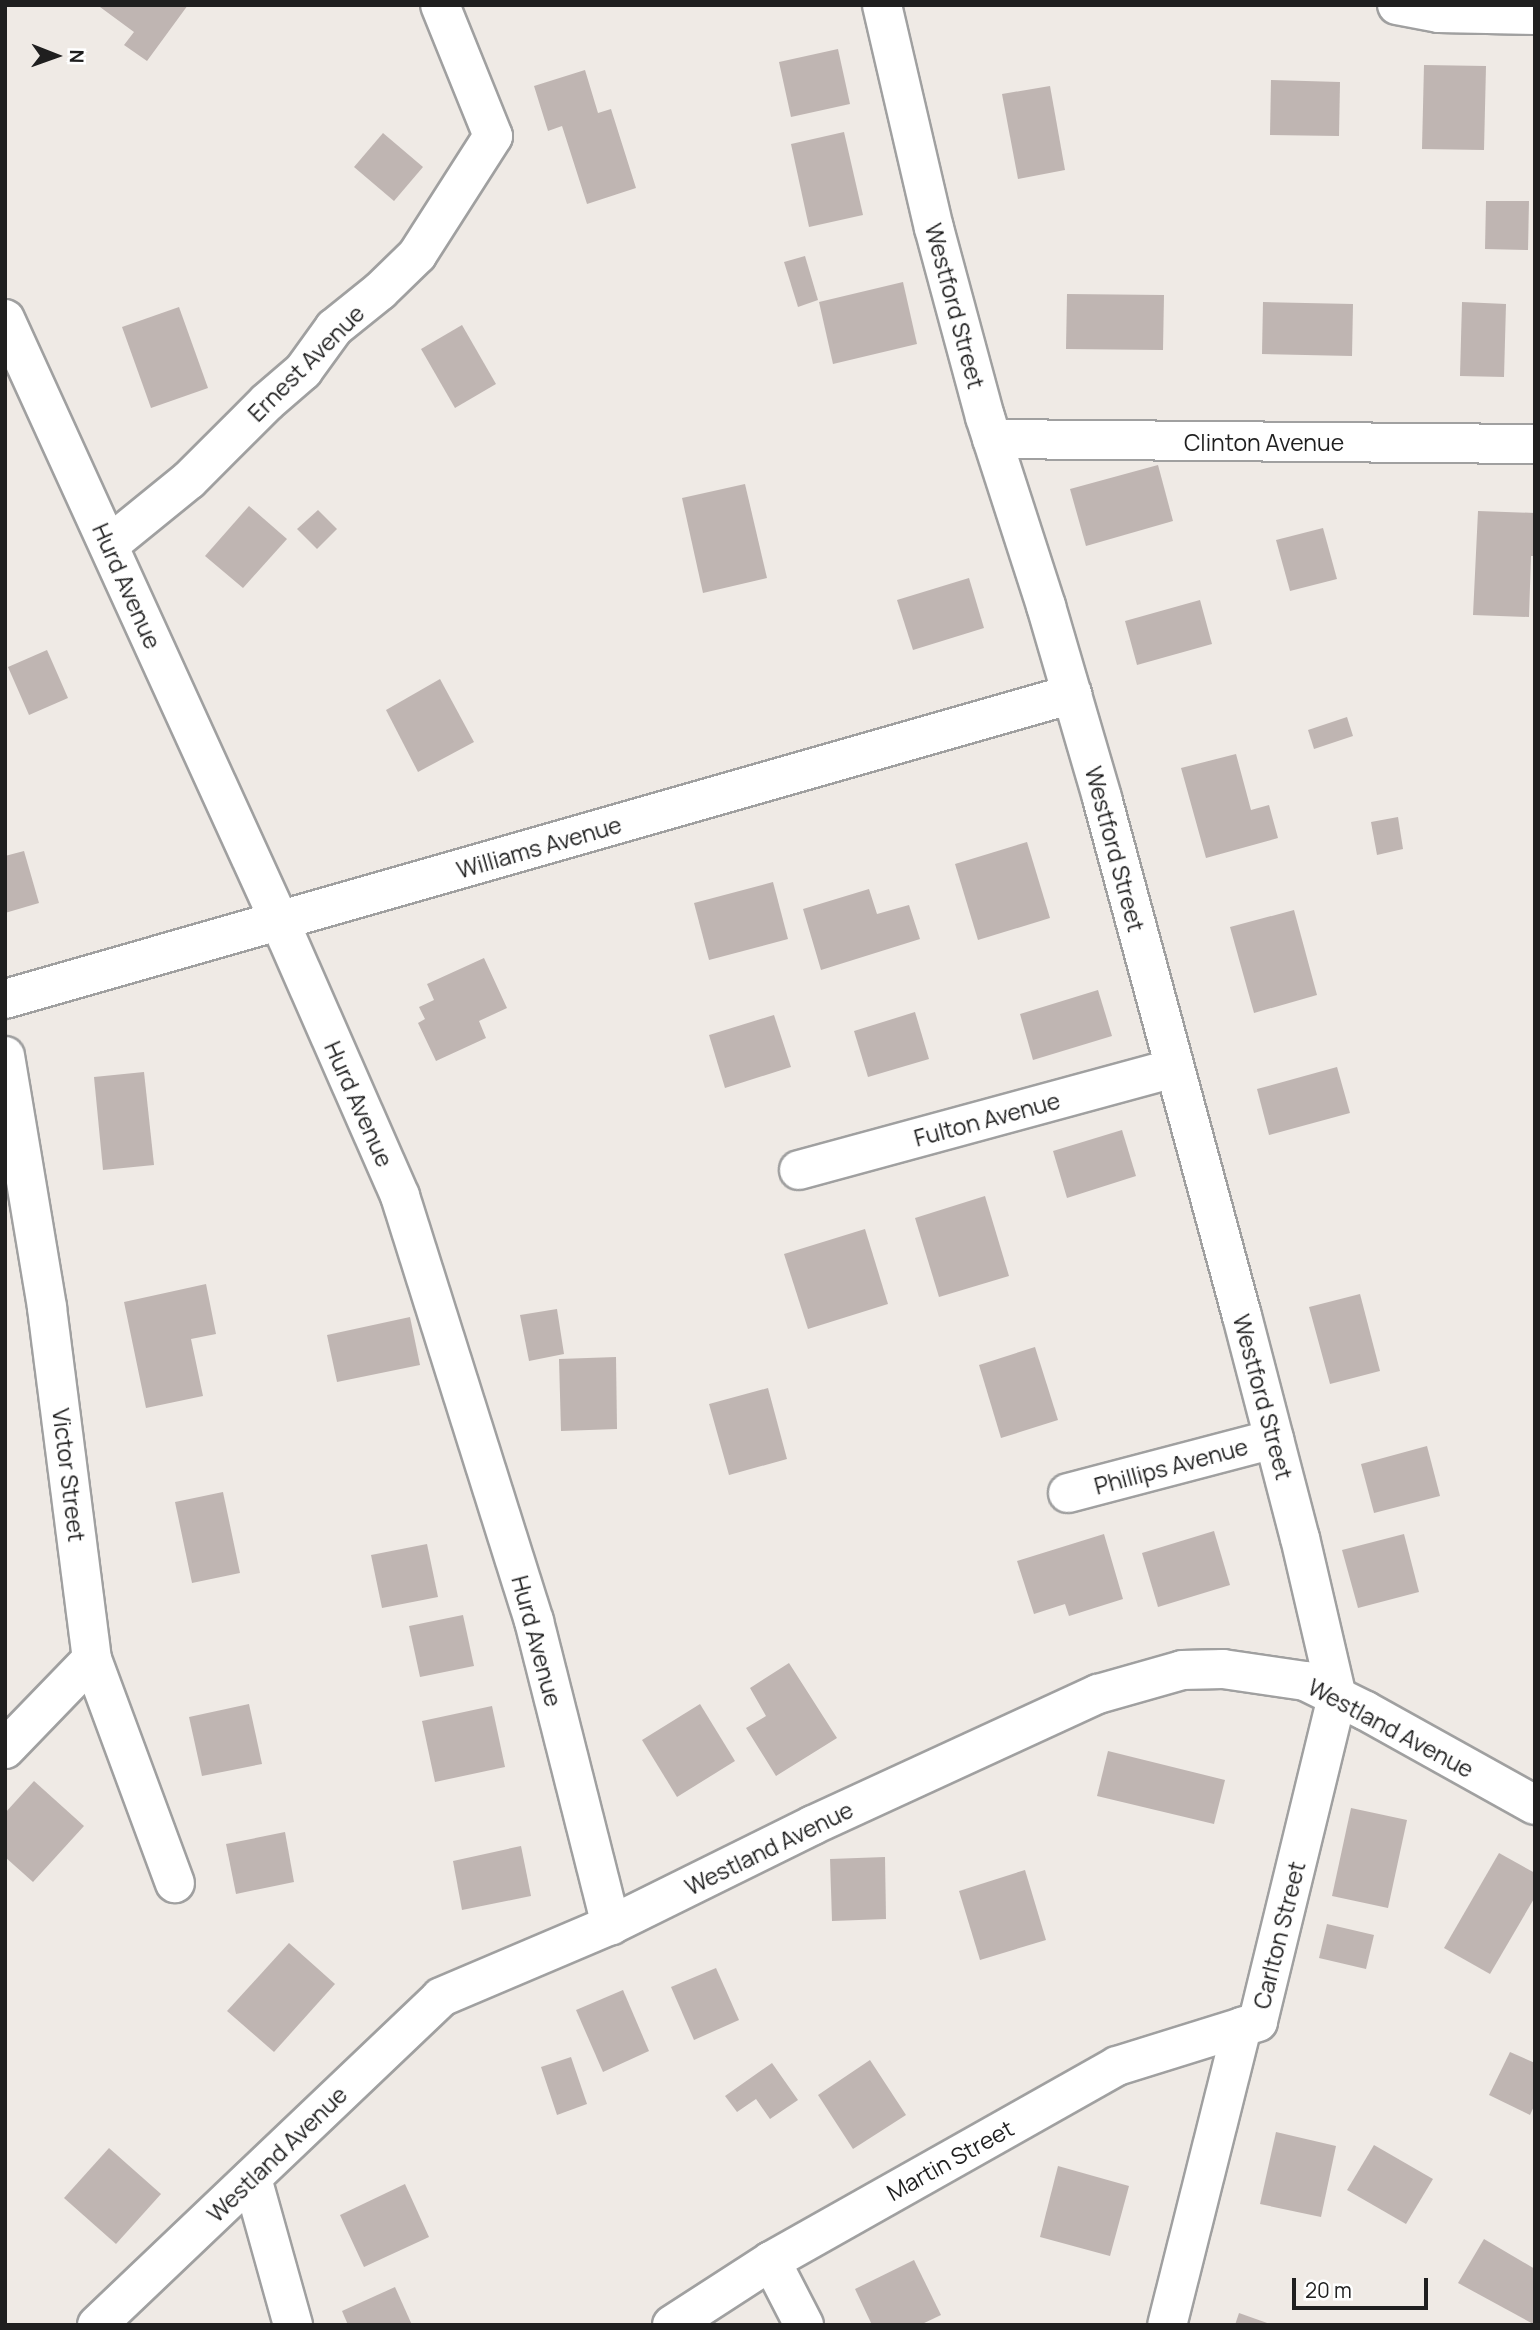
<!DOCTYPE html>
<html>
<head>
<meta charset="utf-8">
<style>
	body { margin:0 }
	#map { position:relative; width:1540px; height:2330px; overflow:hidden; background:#efeae5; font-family:Manrope,sans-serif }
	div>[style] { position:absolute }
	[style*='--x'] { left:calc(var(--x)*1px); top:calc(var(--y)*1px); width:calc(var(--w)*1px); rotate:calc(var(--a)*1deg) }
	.building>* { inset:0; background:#bfb5b2 }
	.roads { filter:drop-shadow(2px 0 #a0a0a0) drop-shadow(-2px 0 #a0a0a0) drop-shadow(0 2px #a0a0a0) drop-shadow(0 -2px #a0a0a0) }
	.minor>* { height:38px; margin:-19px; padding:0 19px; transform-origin:19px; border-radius:19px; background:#fff }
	span { translate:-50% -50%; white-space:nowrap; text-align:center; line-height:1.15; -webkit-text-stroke:5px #fff; paint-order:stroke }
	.street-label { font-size:23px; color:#1f1f1f }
	.frame { position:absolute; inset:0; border:7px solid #1f1f1f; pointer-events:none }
	.north { position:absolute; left:21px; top:21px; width:70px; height:70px; -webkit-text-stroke:5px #fff; paint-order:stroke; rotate:91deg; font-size:19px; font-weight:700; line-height:28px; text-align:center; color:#1f1f1f }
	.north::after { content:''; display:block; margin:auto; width:24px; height:32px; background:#1f1f1f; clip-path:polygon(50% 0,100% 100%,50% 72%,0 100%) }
	.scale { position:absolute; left:1292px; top:2278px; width:136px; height:32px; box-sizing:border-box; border:4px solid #1f1f1f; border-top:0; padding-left:9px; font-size:21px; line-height:24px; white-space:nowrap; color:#1f1f1f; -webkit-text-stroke:5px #fff; paint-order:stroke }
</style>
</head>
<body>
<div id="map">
	<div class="building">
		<i style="clip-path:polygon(101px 5px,188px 5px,147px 61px,124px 45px,134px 32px,100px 7px)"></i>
		<i style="clip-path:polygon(838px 49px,850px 104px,791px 117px,779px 62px)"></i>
		<i style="clip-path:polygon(1424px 65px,1486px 66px,1484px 150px,1422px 149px)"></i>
		<i style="clip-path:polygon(585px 70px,598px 113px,611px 109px,636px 188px,587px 204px,562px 126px,548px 131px,534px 86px)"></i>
		<i style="clip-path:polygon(1271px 80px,1340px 82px,1339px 136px,1270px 135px)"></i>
		<i style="clip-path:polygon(1050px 86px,1065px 170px,1018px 179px,1002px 94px)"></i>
		<i style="clip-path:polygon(844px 132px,863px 215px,809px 227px,791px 144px)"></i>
		<i style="clip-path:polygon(383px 133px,423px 167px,394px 201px,354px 167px)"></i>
		<i style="clip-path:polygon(1486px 201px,1529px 201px,1528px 250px,1485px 249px)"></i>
		<i style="clip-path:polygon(805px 256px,818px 300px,798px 307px,784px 262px)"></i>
		<i style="clip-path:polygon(903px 282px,917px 344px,833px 364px,819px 302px)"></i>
		<i style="clip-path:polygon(1067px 294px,1164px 295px,1163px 350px,1066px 349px)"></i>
		<i style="clip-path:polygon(1263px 302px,1353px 304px,1352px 356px,1262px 354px)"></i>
		<i style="clip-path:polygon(1462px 302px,1506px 304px,1504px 377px,1460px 376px)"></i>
		<i style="clip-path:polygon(179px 307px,208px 388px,151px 408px,122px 327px)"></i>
		<i style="clip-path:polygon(462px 325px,496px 384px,455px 408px,421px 349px)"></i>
		<i style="clip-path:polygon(1158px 465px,1173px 521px,1086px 546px,1070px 489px)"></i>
		<i style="clip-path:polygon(745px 484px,767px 578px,703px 593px,682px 498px)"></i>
		<i style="clip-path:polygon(249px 506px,287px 539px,243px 588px,205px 556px)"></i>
		<i style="clip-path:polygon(318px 510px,337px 529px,317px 549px,297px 529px)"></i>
		<i style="clip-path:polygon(1478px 511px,1535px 513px,1535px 556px,1531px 556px,1529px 617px,1473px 615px)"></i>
		<i style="clip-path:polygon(1323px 528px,1337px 579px,1290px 591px,1276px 540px)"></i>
		<i style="clip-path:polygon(969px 578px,984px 628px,913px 650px,897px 600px)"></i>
		<i style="clip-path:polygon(1200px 600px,1212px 644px,1137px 665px,1125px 621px)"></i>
		<i style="clip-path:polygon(47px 650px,68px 698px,29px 715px,8px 667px)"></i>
		<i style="clip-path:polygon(440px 679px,474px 742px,418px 772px,386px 710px)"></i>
		<i style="clip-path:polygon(1347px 717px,1353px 736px,1314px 749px,1308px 730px)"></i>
		<i style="clip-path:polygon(1236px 754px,1251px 810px,1269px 805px,1278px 838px,1206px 858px,1181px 768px)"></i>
		<i style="clip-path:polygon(1398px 817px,1403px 849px,1377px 855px,1371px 822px)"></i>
		<i style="clip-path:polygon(1027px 842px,1050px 918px,978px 940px,955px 864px)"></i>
		<i style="clip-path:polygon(24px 851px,39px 903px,5px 913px,5px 856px)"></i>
		<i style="clip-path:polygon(773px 882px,788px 939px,709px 960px,694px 903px)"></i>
		<i style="clip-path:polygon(869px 889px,877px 914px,909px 905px,920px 939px,821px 970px,803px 909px)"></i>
		<i style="clip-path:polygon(1294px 910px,1317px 995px,1254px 1013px,1230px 927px)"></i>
		<i style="clip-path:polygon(484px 958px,507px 1008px,479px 1021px,486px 1038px,436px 1061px,418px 1023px,425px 1019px,419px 1007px,434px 1000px,427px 984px)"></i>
		<i style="clip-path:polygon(1098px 990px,1112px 1036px,1033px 1060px,1020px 1014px)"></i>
		<i style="clip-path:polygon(915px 1012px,929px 1059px,868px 1077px,854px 1031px)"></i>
		<i style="clip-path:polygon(774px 1015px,791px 1067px,725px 1088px,709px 1035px)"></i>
		<i style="clip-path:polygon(1337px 1067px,1350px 1113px,1269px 1135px,1257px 1089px)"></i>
		<i style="clip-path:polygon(144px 1072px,154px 1165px,103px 1170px,94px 1077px)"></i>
		<i style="clip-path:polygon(1122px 1130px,1136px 1176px,1067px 1198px,1053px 1151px)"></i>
		<i style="clip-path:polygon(985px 1196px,1009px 1276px,939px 1297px,915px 1218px)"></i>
		<i style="clip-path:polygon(865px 1229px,888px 1304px,808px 1329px,784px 1254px)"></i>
		<i style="clip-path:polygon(206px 1284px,216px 1334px,191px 1339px,203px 1396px,146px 1408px,124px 1302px)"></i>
		<i style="clip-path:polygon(1360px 1294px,1380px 1371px,1330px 1384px,1309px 1307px)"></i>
		<i style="clip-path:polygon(557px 1309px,564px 1354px,529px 1361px,520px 1315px)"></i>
		<i style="clip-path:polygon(410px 1317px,420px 1365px,337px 1382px,327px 1335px)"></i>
		<i style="clip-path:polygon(1035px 1347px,1058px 1420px,1001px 1438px,979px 1365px)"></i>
		<i style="clip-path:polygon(616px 1357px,617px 1429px,561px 1431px,559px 1359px)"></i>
		<i style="clip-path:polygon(768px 1388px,787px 1459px,729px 1475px,709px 1404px)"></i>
		<i style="clip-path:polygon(1427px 1446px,1440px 1496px,1374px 1513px,1361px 1464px)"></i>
		<i style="clip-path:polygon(223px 1492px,240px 1573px,192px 1583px,175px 1502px)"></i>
		<i style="clip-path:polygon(1214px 1531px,1230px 1585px,1158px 1607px,1142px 1553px)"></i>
		<i style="clip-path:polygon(1104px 1534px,1123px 1599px,1069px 1616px,1065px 1604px,1034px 1614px,1017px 1561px)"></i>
		<i style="clip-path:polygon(1404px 1534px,1419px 1592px,1358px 1608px,1342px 1550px)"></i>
		<i style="clip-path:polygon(427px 1544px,438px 1597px,382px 1608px,371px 1555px)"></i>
		<i style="clip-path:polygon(463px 1615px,474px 1666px,420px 1677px,409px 1626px)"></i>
		<i style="clip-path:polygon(789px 1663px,837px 1738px,776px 1776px,746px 1728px,766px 1716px,750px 1688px)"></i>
		<i style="clip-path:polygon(249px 1704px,262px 1764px,202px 1776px,189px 1717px)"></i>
		<i style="clip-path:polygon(700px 1704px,735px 1761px,677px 1797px,642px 1740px)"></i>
		<i style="clip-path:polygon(492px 1706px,505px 1767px,435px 1782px,422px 1721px)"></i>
		<i style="clip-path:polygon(1108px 1751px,1225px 1780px,1214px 1824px,1097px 1796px)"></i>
		<i style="clip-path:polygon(34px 1781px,84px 1826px,33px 1882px,5px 1857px,5px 1813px)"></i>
		<i style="clip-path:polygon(1351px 1808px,1407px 1820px,1388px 1908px,1332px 1896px)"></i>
		<i style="clip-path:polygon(285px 1832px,294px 1882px,236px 1894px,226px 1844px)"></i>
		<i style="clip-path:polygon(521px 1846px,531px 1896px,462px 1910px,453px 1861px)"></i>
		<i style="clip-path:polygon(1499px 1853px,1535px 1873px,1535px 1897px,1490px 1974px,1444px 1948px)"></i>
		<i style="clip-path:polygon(885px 1857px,886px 1919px,832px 1921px,830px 1859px)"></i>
		<i style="clip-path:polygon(1025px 1870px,1046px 1940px,980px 1960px,959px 1891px)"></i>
		<i style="clip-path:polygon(1327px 1924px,1374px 1935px,1366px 1969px,1319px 1958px)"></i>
		<i style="clip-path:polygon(289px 1943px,335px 1984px,274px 2052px,227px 2011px)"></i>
		<i style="clip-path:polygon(716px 1968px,739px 2020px,694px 2040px,671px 1987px)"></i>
		<i style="clip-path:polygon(623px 1990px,649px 2051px,603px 2072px,576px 2010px)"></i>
		<i style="clip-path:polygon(1510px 2052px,1535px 2063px,1535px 2104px,1530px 2115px,1489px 2095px)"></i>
		<i style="clip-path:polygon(571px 2057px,587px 2104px,557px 2115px,541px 2067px)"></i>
		<i style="clip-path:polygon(870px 2060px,906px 2115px,853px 2149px,818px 2095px)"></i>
		<i style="clip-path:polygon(772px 2063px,798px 2100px,770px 2119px,756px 2099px,737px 2112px,725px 2096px)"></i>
		<i style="clip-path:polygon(1276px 2132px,1336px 2146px,1321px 2217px,1260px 2204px)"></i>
		<i style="clip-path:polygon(1374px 2145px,1433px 2179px,1406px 2224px,1347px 2190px)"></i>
		<i style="clip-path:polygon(109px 2148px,161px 2194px,116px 2244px,64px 2198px)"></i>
		<i style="clip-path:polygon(1058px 2166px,1129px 2186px,1110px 2256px,1040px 2237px)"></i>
		<i style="clip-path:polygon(405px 2184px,429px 2237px,364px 2267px,340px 2215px)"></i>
		<i style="clip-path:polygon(1484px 2239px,1535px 2269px,1535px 2325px,1458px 2283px)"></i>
		<i style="clip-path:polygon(914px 2260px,941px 2315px,920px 2325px,872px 2325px,855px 2289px)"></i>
		<i style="clip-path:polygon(395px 2287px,412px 2325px,348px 2325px,342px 2311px)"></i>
		<i style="clip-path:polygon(1239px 2313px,1270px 2324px,1270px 2325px,1235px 2325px)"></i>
	</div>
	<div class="roads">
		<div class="minor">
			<i style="--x:882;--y:5;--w:229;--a:76.9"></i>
			<i style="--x:934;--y:228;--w:196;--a:74.9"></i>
			<i style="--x:985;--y:417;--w:199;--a:72.1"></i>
			<i style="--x:1046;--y:606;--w:200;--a:73.7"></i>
			<i style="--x:1102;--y:798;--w:537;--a:74.88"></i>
			<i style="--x:1242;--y:1316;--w:229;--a:75.4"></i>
			<i style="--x:1300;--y:1538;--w:163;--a:76.9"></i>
			<i style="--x:1337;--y:1697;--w:334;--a:103.7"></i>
			<i style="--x:1258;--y:2022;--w:17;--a:163"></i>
			<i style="--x:1242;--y:2027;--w:307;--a:104.1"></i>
			<i style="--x:1397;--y:5;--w:43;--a:10.8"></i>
			<i style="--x:1439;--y:13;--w:96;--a:1.2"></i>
			<i style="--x:5;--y:319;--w:661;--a:65.49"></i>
			<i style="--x:279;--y:920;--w:301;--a:66.3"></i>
			<i style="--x:400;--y:1196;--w:446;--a:72.5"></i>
			<i style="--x:534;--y:1621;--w:314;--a:75.8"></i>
			<i style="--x:992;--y:439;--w:543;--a:0.53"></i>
			<i style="--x:109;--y:545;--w:103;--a:-39.1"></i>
			<i style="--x:189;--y:480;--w:110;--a:-45"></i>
			<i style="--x:267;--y:402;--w:48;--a:-40.7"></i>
			<i style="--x:303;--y:371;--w:53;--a:-54.2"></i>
			<i style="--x:334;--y:328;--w:59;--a:-38.8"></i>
			<i style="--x:380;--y:291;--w:52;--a:-44.2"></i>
			<i style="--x:417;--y:255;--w:141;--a:-57.4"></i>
			<i style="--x:493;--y:136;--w:141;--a:-112"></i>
			<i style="--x:5;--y:999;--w:1110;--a:-15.95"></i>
			<i style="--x:5;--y:1056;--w:255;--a:80.5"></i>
			<i style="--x:47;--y:1308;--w:354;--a:82.7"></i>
			<i style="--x:92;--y:1659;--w:239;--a:69.7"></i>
			<i style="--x:799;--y:1170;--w:389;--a:-15.2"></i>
			<i style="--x:1068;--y:1493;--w:213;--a:-14.7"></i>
			<i style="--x:5;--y:1749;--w:125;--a:-46"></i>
			<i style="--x:252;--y:2178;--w:153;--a:74.4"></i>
			<i style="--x:771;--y:2261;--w:72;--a:62.7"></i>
			<i style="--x:97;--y:2325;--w:475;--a:-43.6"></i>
			<i style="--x:441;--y:1997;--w:185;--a:-23"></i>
			<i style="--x:611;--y:1925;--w:225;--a:-26.3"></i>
			<i style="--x:813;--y:1825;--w:314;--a:-24.7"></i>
			<i style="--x:1098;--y:1694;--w:87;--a:-15.9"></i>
			<i style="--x:1182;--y:1670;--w:41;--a:-1.4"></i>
			<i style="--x:1223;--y:1669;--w:83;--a:8.3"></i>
			<i style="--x:1305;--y:1681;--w:68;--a:26.2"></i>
			<i style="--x:1366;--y:1711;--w:193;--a:29.1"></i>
			<i style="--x:672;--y:2325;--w:118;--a:-32.9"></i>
			<i style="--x:771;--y:2261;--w:397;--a:-29.4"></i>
			<i style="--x:1117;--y:2066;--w:131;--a:-17.3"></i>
		</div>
	</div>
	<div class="street-label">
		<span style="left:955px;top:306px;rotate:75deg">Westford Street</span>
		<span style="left:306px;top:363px;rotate:-45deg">Ernest Avenue</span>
		<span style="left:1264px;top:442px">Clinton Avenue</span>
		<span style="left:127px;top:586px;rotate:66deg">Hurd Avenue</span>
		<span style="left:539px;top:847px;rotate:-16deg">Williams Avenue</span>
		<span style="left:1115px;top:849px;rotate:75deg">Westford Street</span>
		<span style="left:359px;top:1104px;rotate:66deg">Hurd Avenue</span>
		<span style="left:987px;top:1119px;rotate:-15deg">Fulton Avenue</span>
		<span style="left:1263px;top:1397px;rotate:75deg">Westford Street</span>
		<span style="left:1171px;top:1466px;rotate:-15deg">Phillips Avenue</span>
		<span style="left:69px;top:1475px;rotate:83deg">Victor Street</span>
		<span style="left:537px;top:1641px;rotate:75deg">Hurd Avenue</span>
		<span style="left:1391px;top:1728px;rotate:28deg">Westland Avenue</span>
		<span style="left:769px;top:1848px;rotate:-26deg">Westland Avenue</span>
		<span style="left:1279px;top:1935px;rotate:-76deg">Carlton Street</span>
		<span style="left:277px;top:2154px;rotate:-44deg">Westland Avenue</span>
		<span style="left:950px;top:2160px;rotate:-29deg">Martin Street</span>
	</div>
	<div class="frame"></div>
	<div class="north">N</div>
	<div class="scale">20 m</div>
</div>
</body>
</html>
